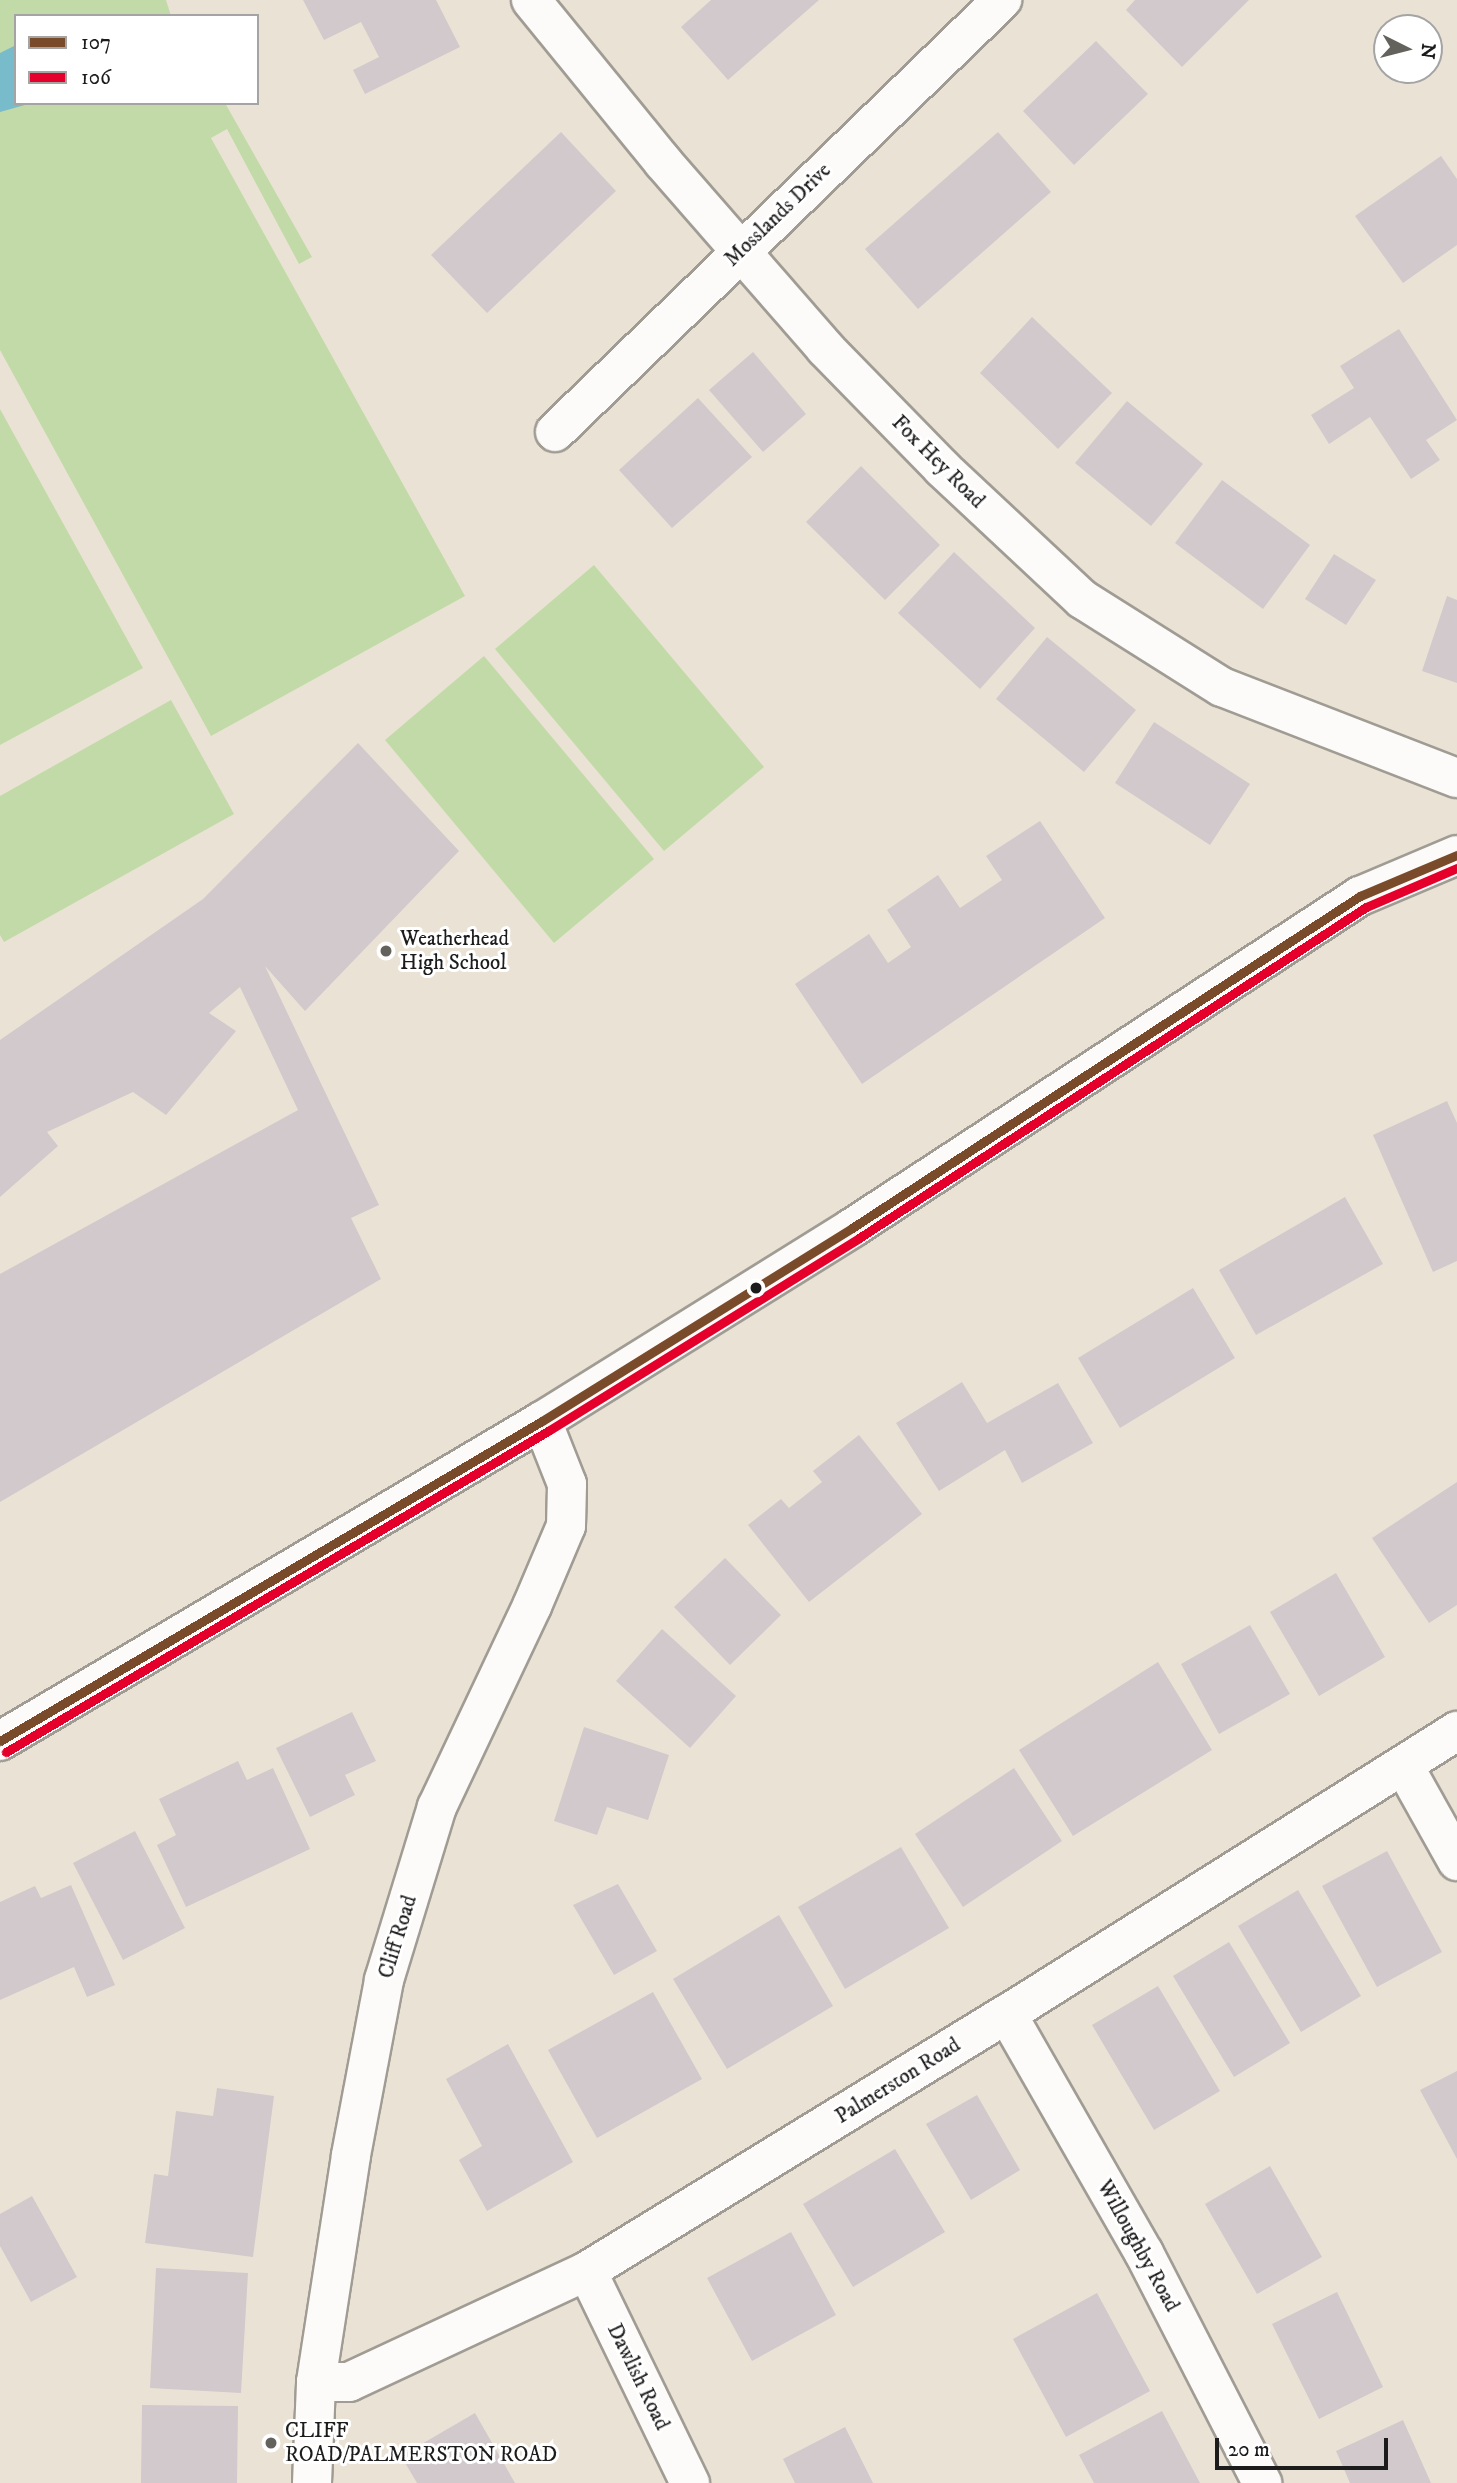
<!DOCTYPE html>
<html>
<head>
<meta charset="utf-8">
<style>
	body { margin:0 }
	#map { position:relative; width:1457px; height:2483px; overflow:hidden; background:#eae3d5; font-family:"IM FELL DW Pica",serif }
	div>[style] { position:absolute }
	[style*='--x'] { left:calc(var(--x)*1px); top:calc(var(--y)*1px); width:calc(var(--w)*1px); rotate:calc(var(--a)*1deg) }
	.green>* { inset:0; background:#c2daa7 }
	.water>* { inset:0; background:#78bbca }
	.building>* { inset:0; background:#d1c9cb }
	.roads { filter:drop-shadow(2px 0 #a09c94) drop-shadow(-2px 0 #a09c94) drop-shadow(0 2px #a09c94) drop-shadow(0 -2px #a09c94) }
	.street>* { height:38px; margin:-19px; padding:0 19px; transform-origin:19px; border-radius:19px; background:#fcfbf9 }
	.secondary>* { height:38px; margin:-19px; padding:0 19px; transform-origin:19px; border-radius:19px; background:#fcfbf9 }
	.bus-1>* { height:9px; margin:-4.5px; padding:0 4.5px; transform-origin:4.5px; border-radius:4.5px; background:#7a4b2a }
	.bus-2>* { height:9px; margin:-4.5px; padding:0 4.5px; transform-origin:4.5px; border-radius:4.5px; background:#e4002b }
	.dots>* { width:19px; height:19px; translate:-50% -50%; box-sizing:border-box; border:4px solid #fff; border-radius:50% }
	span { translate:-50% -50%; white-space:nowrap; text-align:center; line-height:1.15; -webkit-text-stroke:6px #fff; paint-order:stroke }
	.street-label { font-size:21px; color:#1c1c1c }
	.poi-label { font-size:21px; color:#1c1c1c }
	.left { translate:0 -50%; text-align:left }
	.legend { position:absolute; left:14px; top:14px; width:245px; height:91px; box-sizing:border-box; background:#fff; border:2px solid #a4a4a4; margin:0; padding:9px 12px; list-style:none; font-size:21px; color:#1c1c1c }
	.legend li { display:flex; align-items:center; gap:14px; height:35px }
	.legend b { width:35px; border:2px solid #a4a4a4 }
	.north { position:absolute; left:1373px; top:14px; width:70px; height:70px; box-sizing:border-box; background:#fff; border:2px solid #a4a4a4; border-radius:50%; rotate:96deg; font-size:19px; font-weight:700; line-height:28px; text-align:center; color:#1c1c1c }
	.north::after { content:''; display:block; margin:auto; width:24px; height:32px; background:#64625d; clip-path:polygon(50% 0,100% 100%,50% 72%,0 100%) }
	.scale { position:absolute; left:1215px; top:2438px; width:173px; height:32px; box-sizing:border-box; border:4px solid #1c1c1c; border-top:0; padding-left:9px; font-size:21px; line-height:24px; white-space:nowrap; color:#1c1c1c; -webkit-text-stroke:5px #fff; paint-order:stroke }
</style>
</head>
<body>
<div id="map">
	<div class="green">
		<i style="clip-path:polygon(0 0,166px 0,171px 16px,16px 16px,16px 103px,225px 103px,312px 257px,299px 264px,227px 129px,211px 138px,465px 596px,211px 736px,0 350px)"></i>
		<i style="clip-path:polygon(0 409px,143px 668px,0 745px)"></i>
		<i style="clip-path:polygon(594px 565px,764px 767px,664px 851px,495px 649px)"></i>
		<i style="clip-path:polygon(484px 656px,654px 859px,554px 943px,385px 740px)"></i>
		<i style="clip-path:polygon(171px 700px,234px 814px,4px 942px,0 935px,0 796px)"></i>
	</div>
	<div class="water">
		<i style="clip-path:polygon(16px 45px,16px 103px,32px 103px,0 112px,0 53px)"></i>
	</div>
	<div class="building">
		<i style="clip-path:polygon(303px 0,436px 0,460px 47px,365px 94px,353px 70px,379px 57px,361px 22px,324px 40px)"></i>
		<i style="clip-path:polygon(711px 0,819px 0,728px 80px,681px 27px)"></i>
		<i style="clip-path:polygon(1135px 0,1249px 0,1182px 67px,1126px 10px)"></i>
		<i style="clip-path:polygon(1096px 41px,1148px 94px,1074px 165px,1023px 111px)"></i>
		<i style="clip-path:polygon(561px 132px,616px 191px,487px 313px,431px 255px)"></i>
		<i style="clip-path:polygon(998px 132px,1051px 192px,918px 309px,865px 249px)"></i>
		<i style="clip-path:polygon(1441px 156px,1457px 179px,1457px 245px,1403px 283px,1355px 216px)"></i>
		<i style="clip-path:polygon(1032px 317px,1112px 393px,1058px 449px,980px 373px)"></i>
		<i style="clip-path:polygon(1399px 329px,1457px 420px,1426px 440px,1440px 460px,1411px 479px,1370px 417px,1329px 444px,1311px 415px,1354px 388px,1340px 366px)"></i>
		<i style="clip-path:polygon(753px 352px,806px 414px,763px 452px,709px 390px)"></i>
		<i style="clip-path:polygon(698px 398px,752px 457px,672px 528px,619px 470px)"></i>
		<i style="clip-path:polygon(1127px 401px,1203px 464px,1151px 526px,1075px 463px)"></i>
		<i style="clip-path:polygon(861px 466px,940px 545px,885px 600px,806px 522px)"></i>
		<i style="clip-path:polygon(1222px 480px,1310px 545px,1263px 609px,1175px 543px)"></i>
		<i style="clip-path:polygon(954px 552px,1035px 628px,980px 689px,898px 613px)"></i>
		<i style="clip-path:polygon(1334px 554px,1376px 580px,1346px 625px,1305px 599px)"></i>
		<i style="clip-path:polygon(1447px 596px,1457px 600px,1457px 683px,1422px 671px)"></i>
		<i style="clip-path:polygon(1047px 637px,1136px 710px,1084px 772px,996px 699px)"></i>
		<i style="clip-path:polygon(1154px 722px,1250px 784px,1210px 845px,1115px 783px)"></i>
		<i style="clip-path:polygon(358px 743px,459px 851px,305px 1011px,265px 966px,379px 1205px,351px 1218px,381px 1279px,0 1502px,0 1274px,298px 1110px,240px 987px,209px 1013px,236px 1031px,166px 1115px,133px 1092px,47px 1132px,58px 1146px,0 1197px,0 1040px,203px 899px)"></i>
		<i style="clip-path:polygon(1040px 821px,1105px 918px,862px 1084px,795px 984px,869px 934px,888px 963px,911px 947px,887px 910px,938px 875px,960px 908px,1002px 880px,986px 856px)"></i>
		<i style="clip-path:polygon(1447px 1101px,1457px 1123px,1457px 1261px,1433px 1272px,1373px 1135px)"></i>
		<i style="clip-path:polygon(1345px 1197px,1383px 1264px,1256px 1335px,1219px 1270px)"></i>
		<i style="clip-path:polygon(1193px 1288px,1235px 1358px,1120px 1428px,1078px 1358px)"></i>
		<i style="clip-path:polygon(962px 1382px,987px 1423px,1058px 1383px,1093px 1443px,1022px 1483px,1005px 1450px,939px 1491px,896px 1423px)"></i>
		<i style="clip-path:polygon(859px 1435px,922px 1514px,809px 1602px,748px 1525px,781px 1499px,789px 1508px,822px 1482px,813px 1471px)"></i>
		<i style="clip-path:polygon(1457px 1482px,1457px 1605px,1429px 1623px,1372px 1538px)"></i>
		<i style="clip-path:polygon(725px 1558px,781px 1615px,730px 1665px,674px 1607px)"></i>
		<i style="clip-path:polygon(1336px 1573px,1385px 1657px,1319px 1696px,1270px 1612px)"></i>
		<i style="clip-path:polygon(1250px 1625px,1290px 1694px,1219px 1734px,1181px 1664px)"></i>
		<i style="clip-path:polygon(662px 1629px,736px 1696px,690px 1748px,616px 1681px)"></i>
		<i style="clip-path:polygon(1158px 1662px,1212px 1750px,1073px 1836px,1019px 1750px)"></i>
		<i style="clip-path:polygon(352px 1712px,376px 1761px,345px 1775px,355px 1795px,310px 1817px,276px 1748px)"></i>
		<i style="clip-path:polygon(584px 1727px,669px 1755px,648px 1820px,607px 1807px,597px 1835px,554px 1821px)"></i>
		<i style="clip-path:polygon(238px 1761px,247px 1780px,273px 1768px,310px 1849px,186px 1907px,157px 1845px,176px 1835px,159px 1799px)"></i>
		<i style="clip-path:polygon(1014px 1768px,1062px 1841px,963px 1907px,915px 1834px)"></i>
		<i style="clip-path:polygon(135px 1831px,185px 1928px,123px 1960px,73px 1863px)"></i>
		<i style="clip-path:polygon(901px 1847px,949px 1928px,845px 1989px,798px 1907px)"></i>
		<i style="clip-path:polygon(1387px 1851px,1442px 1952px,1377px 1987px,1322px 1886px)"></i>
		<i style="clip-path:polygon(618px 1884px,657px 1951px,614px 1975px,573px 1905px)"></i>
		<i style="clip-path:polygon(71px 1885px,115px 1985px,87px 1997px,74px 1967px,0 2000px,0 1902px,35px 1886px,41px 1898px)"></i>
		<i style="clip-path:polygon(1298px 1890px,1361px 1996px,1301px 2032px,1238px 1926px)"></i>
		<i style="clip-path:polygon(779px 1915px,833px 2006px,727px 2069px,673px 1979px)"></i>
		<i style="clip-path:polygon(1229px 1942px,1290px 2043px,1234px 2077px,1173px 1976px)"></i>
		<i style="clip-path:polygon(1158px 1986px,1220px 2091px,1154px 2130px,1092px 2025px)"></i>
		<i style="clip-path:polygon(653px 1992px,702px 2079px,597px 2138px,548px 2050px)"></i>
		<i style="clip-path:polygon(508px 2044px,573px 2162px,487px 2211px,459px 2160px,482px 2146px,446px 2079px)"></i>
		<i style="clip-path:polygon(1457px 2071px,1457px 2159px,1420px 2090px)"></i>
		<i style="clip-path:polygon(217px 2088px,274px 2096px,253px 2257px,145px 2243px,154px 2174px,168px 2176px,176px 2111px,213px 2116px)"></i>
		<i style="clip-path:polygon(977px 2095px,1020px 2170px,971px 2200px,926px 2124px)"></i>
		<i style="clip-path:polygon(895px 2149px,945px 2232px,853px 2287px,803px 2204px)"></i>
		<i style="clip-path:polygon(1270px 2166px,1322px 2257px,1257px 2294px,1205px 2204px)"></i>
		<i style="clip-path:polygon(32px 2196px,77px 2277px,31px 2302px,0 2246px,0 2214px)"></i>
		<i style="clip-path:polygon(791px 2232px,836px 2315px,752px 2361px,707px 2278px)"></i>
		<i style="clip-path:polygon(156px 2268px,248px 2273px,241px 2393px,150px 2388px)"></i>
		<i style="clip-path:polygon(1337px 2292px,1383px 2387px,1319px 2419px,1272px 2324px)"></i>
		<i style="clip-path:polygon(1097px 2293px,1150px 2391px,1066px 2437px,1013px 2339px)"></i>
		<i style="clip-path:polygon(142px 2405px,238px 2406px,237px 2483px,141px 2483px)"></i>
		<i style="clip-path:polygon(1162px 2411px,1200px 2483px,1094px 2483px,1079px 2455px)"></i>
		<i style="clip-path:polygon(475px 2413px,515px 2483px,417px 2483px,401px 2456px)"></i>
		<i style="clip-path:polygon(1403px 2420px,1431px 2483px,1350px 2483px,1336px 2451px)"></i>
		<i style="clip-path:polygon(845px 2427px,873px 2483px,795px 2483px,783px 2459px)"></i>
	</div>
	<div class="roads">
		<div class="street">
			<i style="--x:531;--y:0;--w:209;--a:50.8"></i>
			<i style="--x:663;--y:162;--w:247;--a:48.9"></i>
			<i style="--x:825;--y:348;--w:168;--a:45.7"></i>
			<i style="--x:942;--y:468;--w:192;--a:43.1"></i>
			<i style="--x:1082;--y:599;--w:165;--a:32.2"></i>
			<i style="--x:1222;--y:687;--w:252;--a:21.2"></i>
			<i style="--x:555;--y:432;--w:622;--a:-44.02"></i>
			<i style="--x:1404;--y:1766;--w:109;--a:60.8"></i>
			<i style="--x:1007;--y:2014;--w:275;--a:60.2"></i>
			<i style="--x:1144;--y:2253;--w:259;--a:62.8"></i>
			<i style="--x:587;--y:2271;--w:236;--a:64.1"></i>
			<i style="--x:316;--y:2382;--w:33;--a:0"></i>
			<i style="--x:349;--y:2382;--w:263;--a:-25"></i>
			<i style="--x:587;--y:2271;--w:492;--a:-31.5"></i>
			<i style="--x:1007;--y:2014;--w:532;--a:-32.17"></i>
		</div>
		<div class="secondary">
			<i style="--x:0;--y:1741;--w:629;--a:-30.56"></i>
			<i style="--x:542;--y:1421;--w:365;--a:-31.9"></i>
			<i style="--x:852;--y:1228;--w:607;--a:-33.17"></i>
			<i style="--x:1360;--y:896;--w:105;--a:-22.9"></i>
			<i style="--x:312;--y:2483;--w:101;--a:-87.7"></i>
			<i style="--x:316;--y:2382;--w:230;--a:-81.2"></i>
			<i style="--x:351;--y:2155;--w:178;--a:-79.3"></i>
			<i style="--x:384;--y:1980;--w:181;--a:-73"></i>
			<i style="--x:437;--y:1807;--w:222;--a:-64.7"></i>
			<i style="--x:532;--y:1606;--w:87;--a:-67"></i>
			<i style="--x:566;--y:1526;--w:42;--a:-88.6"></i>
			<i style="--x:567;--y:1484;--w:68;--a:-111.6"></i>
		</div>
	</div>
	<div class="bus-1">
		<i style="--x:0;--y:1741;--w:629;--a:-30.56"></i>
		<i style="--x:542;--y:1421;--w:365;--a:-31.9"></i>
		<i style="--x:852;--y:1228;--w:607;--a:-33.17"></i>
		<i style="--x:1360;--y:896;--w:105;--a:-22.9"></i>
	</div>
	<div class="bus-2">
		<i style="--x:6;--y:1752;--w:630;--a:-30.64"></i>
		<i style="--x:548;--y:1431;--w:366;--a:-31.8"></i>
		<i style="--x:859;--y:1238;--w:605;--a:-33.14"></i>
		<i style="--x:1366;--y:907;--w:99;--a:-23.2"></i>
	</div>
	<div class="dots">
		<i style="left:386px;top:951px;background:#64625d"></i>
		<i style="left:756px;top:1288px;background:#1c1c1c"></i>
		<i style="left:271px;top:2443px;background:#64625d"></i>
	</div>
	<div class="street-label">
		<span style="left:778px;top:215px;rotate:-44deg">Mosslands Drive</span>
		<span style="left:938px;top:462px;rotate:45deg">Fox Hey Road</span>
		<span style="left:398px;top:1937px;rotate:-73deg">Cliff Road</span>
		<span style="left:898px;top:2081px;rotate:-32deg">Palmerston Road</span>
		<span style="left:1138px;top:2246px;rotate:61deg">Willoughby Road</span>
		<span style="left:638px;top:2377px;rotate:64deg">Dawlish Road</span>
	</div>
	<div class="poi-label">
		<span class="left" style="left:400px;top:951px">Weatherhead<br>High School</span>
		<span class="left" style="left:285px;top:2443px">CLIFF<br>ROAD/PALMERSTON ROAD</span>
	</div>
	<ul class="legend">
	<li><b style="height:9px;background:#7a4b2a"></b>107</li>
	<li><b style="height:9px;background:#e4002b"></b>106</li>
	</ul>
	<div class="north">N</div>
	<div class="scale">20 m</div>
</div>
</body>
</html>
